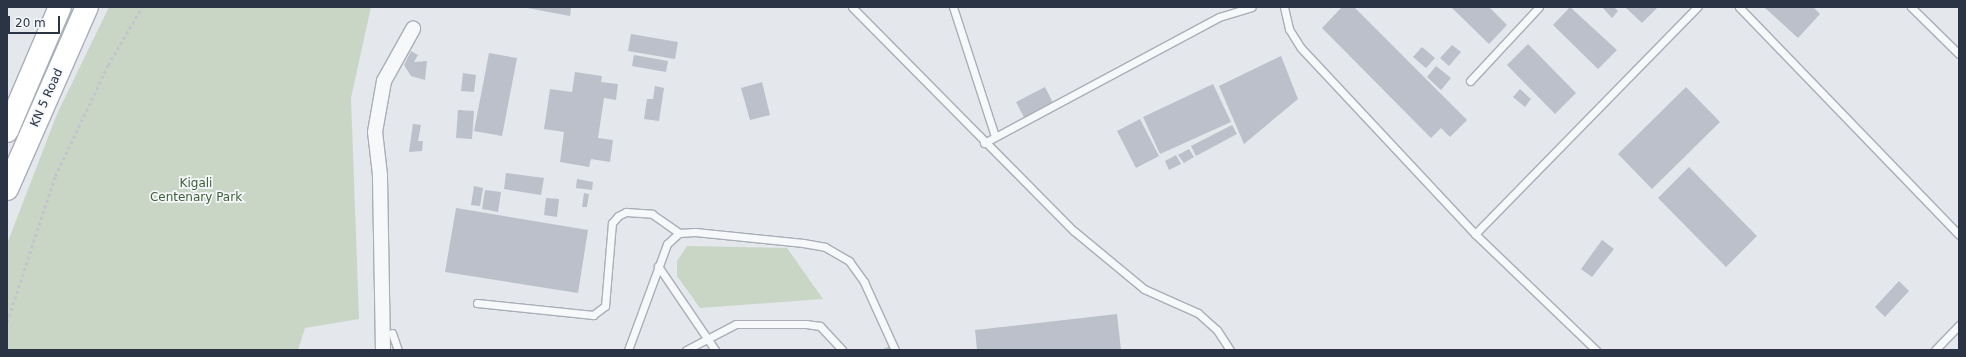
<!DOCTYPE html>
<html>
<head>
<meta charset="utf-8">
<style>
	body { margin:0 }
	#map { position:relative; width:1966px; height:357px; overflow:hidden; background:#e4e7ec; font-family:"DejaVu Sans",sans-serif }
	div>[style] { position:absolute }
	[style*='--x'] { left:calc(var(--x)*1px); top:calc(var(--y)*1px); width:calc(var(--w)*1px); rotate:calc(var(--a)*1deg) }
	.green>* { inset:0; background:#c9d6c5 }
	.building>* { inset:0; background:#bbc0ca }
	.path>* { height:2.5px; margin-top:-1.25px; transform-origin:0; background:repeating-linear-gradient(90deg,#c2c5cb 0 3px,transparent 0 6px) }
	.roads { filter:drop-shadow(1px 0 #a9aeb7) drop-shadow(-1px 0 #a9aeb7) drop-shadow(0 1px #a9aeb7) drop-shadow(0 -1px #a9aeb7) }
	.service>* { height:7px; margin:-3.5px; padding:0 3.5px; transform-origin:3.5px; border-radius:3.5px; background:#f7f8fa }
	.minor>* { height:14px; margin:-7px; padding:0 7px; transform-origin:7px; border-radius:7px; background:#f7f8fa }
	.primary>* { height:22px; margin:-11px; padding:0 11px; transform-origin:11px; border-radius:11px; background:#fff }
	span { translate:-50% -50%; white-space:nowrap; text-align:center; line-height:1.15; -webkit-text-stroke:3.5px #f4f6f9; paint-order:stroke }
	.street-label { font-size:12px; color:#2b3445 }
	.park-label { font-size:12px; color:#3f6138 }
	.frame { position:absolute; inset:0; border:8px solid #2b3445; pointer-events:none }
	.scale { position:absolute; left:8px; top:16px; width:52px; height:18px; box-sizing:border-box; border:2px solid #2b3445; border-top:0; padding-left:5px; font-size:12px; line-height:14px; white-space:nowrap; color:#2b3445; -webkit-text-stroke:3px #f4f6f9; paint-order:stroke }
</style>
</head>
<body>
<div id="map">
	<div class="green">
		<i style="clip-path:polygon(109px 7px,371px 7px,351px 98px,359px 319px,305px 328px,298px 350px,7px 350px,7px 244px,57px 114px)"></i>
		<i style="clip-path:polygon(687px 246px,787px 248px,823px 299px,700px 308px,677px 276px,677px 261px)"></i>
	</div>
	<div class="building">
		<i style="clip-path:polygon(522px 7px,571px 7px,570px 16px)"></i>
		<i style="clip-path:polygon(1342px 7px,1354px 7px,1467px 120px,1450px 137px,1441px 128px,1431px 138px,1322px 28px)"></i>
		<i style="clip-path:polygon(1451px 7px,1489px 7px,1507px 25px,1489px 44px)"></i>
		<i style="clip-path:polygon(1570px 7px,1617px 50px,1598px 69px,1553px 25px)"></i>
		<i style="clip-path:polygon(1602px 7px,1614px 7px,1618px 11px,1612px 18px)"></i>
		<i style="clip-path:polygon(1625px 7px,1658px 7px,1642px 23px)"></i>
		<i style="clip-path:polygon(1764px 7px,1813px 7px,1820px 14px,1798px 38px)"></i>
		<i style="clip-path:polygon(631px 34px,678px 42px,675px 59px,628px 51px)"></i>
		<i style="clip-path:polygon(1528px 44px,1576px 93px,1555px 114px,1507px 65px)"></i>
		<i style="clip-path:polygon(1452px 45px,1461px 52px,1449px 66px,1440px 58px)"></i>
		<i style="clip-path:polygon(1422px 47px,1435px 58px,1426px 68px,1413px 57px)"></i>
		<i style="clip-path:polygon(411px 51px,418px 55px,414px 62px,427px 61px,425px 80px,411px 76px,404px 65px)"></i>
		<i style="clip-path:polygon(489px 53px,517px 58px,502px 136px,474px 131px)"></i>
		<i style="clip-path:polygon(634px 55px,668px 61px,666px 72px,632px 66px)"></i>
		<i style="clip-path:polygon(1281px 56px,1298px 99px,1244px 144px,1219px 86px)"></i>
		<i style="clip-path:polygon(1436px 66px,1451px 78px,1441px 90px,1427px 77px)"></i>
		<i style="clip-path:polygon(575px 72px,602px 76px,601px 82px,618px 84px,616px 100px,604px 98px,598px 138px,613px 140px,610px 162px,591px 159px,589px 167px,560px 162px,564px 132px,544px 129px,550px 89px,572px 92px)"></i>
		<i style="clip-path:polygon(463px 73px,476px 75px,474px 92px,461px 91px)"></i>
		<i style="clip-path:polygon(762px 82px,770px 115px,750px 120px,741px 88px)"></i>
		<i style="clip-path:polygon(1213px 84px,1231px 122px,1160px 154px,1143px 117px)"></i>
		<i style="clip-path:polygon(655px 86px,664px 88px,659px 121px,644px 119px,647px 99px,653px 99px)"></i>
		<i style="clip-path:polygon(1045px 87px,1056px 109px,1027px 123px,1016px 102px)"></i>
		<i style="clip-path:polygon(1686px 87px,1720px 122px,1652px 189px,1618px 154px)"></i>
		<i style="clip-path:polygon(1520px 89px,1531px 99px,1525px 107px,1513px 97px)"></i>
		<i style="clip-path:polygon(458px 110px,474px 111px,472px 139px,456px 138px)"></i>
		<i style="clip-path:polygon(1140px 119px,1159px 156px,1136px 168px,1117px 131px)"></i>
		<i style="clip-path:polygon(413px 124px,421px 125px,418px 141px,423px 141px,422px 151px,409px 152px)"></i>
		<i style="clip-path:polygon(1232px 125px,1237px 134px,1196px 156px,1191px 146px)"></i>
		<i style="clip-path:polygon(1189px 149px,1194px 157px,1184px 163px,1178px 155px)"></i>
		<i style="clip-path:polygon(1176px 155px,1181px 164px,1169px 170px,1165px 161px)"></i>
		<i style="clip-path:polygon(1689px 167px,1757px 236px,1726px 267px,1658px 198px)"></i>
		<i style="clip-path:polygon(506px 173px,544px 178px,541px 195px,504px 189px)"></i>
		<i style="clip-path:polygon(577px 179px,593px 182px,592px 190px,576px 188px)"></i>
		<i style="clip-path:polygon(474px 186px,483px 188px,480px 206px,471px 205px)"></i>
		<i style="clip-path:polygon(485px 190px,501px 192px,498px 212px,482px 209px)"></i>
		<i style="clip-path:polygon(584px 193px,589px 194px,587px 207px,582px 207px)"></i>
		<i style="clip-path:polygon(546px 198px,559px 199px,557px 217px,544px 215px)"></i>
		<i style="clip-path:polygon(456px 208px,588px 230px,578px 293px,445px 272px)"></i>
		<i style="clip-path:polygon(1602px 240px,1614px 249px,1592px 277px,1581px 269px)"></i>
		<i style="clip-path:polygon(1899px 281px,1909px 291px,1885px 317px,1875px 307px)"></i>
		<i style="clip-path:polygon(1117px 314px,1121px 350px,977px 350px,975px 330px)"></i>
		<i style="clip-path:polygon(895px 344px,898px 350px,881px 350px)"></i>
	</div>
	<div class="path">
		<i style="--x:7;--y:322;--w:154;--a:-71.8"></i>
		<i style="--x:55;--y:176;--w:123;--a:-64.5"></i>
		<i style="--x:108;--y:65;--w:67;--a:-59.6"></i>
	</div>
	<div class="roads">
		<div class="service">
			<i style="--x:852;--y:7;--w:315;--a:45.3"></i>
			<i style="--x:1074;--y:231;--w:91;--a:39.6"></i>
			<i style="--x:1144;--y:289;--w:59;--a:24"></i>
			<i style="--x:1198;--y:313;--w:25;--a:42"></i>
			<i style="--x:1217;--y:330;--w:24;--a:57"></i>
			<i style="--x:953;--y:7;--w:136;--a:72"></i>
			<i style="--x:1284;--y:7;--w:23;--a:77"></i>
			<i style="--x:1289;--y:29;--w:22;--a:58"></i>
			<i style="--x:1301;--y:48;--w:255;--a:46.9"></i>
			<i style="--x:1475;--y:234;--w:168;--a:43.8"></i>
			<i style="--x:1739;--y:7;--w:317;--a:46"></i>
			<i style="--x:1911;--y:7;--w:67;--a:44.4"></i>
			<i style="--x:1470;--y:81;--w:101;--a:-47"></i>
			<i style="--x:984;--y:143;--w:267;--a:-28.2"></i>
			<i style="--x:1219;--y:17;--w:34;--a:-17"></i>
			<i style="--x:1475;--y:234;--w:318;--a:-45.6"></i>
			<i style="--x:658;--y:266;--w:102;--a:55.8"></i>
			<i style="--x:477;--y:303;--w:117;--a:5.9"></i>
			<i style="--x:593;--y:315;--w:15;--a:-37"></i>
			<i style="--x:605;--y:306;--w:83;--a:-85.2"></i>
			<i style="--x:612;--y:223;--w:9;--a:-49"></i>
			<i style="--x:618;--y:216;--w:9;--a:-27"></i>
			<i style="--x:626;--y:212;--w:26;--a:4"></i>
			<i style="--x:652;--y:214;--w:33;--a:35"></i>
			<i style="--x:392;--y:333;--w:18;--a:71"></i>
			<i style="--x:628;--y:350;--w:113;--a:-69.8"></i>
			<i style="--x:667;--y:244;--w:16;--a:-43"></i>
			<i style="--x:679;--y:233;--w:16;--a:-4"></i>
			<i style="--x:695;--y:232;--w:109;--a:5.8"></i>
			<i style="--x:803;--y:243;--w:22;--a:10"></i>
			<i style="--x:825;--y:247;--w:28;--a:30"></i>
			<i style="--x:849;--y:261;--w:26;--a:54"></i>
			<i style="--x:864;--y:282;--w:75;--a:65.5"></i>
			<i style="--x:686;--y:350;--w:56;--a:-27.5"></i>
			<i style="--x:736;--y:324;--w:70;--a:0"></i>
			<i style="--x:806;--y:324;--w:14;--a:8"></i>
			<i style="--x:820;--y:326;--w:33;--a:47"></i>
			<i style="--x:1935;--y:350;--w:35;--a:-46"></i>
		</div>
		<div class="minor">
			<i style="--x:383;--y:350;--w:175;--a:-91"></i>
			<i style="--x:380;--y:175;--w:43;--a:-96.6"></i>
			<i style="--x:375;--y:132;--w:52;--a:-80"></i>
			<i style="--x:384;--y:81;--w:60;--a:-60.9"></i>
		</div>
		<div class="primary">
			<i style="--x:7;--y:131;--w:135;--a:-66.9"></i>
			<i style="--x:7;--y:189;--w:199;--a:-66.3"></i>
		</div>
	</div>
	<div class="street-label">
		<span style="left:47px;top:98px;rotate:-66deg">KN 5 Road</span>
	</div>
	<div class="park-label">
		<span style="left:196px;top:191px">Kigali<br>Centenary Park</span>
	</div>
	<div class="frame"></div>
	<div class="scale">20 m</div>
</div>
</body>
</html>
